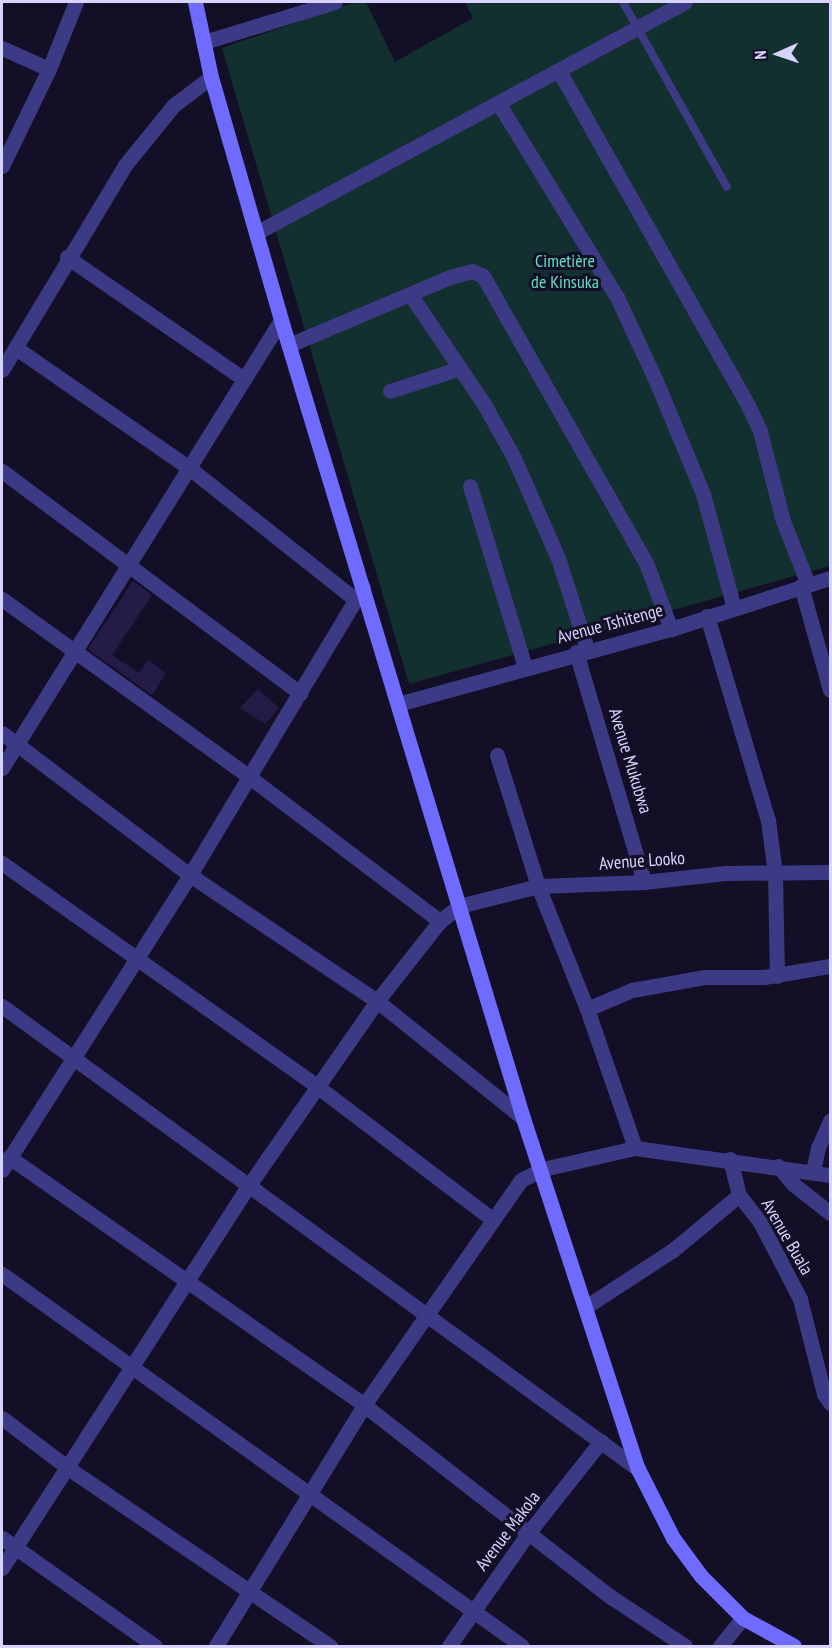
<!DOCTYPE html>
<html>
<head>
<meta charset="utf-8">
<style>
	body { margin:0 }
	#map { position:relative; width:832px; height:1648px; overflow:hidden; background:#130f26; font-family:"PT Sans Narrow",sans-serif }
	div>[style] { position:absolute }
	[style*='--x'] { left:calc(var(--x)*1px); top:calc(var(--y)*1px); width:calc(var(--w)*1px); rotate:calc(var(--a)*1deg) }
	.green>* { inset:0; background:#12302f }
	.building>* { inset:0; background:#241b47 }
	.lane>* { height:8px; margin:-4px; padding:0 4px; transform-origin:4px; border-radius:4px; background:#3d3a85 }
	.street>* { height:15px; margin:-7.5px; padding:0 7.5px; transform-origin:7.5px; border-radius:7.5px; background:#3d3a85 }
	.secondary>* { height:15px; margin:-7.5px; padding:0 7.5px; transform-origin:7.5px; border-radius:7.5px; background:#6f6bff }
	span { translate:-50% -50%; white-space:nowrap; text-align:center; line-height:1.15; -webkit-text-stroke:6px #130f26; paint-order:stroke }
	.park-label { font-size:18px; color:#5fe0c0 }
	.street-label { font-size:18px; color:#d9d4ff }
	.frame { position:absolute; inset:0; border:3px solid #d9d4ff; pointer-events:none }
	.north { position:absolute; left:748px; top:24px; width:60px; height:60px; -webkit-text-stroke:4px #130f26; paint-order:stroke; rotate:267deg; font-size:16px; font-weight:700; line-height:24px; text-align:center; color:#d9d4ff }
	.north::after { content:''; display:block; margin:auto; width:21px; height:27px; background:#d9d4ff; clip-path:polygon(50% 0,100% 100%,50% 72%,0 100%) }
</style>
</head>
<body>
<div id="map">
	<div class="green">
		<i style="clip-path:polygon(356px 2px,366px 2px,395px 62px,473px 18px,465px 2px,830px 2px,830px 566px,409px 684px,222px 48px)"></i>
	</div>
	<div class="building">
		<i style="clip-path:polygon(133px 581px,152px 595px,112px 655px,139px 673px,148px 660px,166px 673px,152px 695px,88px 649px)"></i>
		<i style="clip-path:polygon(258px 689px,279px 708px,265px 724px,240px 708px)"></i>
	</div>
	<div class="lane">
		<i style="--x:623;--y:2;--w:212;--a:60.7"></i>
	</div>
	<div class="street">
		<i style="--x:204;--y:42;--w:137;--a:-17"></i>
		<i style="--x:2;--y:48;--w:51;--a:24.1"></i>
		<i style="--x:559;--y:71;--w:384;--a:60.5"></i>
		<i style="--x:748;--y:405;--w:29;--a:65"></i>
		<i style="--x:760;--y:431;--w:93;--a:75.7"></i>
		<i style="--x:783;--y:521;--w:68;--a:68.4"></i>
		<i style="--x:499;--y:104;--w:226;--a:58.6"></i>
		<i style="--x:617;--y:297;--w:93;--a:65.1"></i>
		<i style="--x:656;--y:381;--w:122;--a:67.4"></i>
		<i style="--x:703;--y:494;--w:118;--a:74.8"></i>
		<i style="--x:2;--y:166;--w:108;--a:-64.1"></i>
		<i style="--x:49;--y:69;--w:72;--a:-68.1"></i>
		<i style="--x:256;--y:233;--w:487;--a:-28.3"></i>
		<i style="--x:67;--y:257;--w:215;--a:34.6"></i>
		<i style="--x:410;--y:294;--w:133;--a:56.1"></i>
		<i style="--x:484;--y:404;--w:62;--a:60.9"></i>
		<i style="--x:514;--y:458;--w:109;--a:66.3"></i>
		<i style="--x:558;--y:558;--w:96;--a:72.3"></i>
		<i style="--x:289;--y:345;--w:175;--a:-22.9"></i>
		<i style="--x:450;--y:277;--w:23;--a:-15"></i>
		<i style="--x:472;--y:271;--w:12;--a:24"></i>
		<i style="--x:483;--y:276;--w:330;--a:60.4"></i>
		<i style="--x:646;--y:563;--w:71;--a:69.3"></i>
		<i style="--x:16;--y:348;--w:209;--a:34.7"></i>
		<i style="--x:188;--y:467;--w:214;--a:38.4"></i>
		<i style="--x:2;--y:370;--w:239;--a:-59"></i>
		<i style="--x:125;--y:165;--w:77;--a:-50.8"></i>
		<i style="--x:174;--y:105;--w:46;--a:-37.1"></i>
		<i style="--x:390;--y:391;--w:71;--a:-18.2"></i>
		<i style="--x:2;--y:471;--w:372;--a:36.7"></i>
		<i style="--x:470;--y:486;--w:189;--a:73.1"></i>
		<i style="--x:801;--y:586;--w:108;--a:74.4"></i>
		<i style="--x:2;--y:599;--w:303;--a:35.7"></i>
		<i style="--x:248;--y:776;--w:241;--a:37.1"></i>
		<i style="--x:707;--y:616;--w:213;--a:73.4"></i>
		<i style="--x:768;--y:820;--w:53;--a:82.5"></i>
		<i style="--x:775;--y:873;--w:103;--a:88.9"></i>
		<i style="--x:576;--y:652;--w:240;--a:73.5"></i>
		<i style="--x:398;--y:704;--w:283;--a:-15.4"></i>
		<i style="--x:671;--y:629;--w:167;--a:-17.8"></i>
		<i style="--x:2;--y:733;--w:236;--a:37.1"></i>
		<i style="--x:190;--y:875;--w:225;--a:34"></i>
		<i style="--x:377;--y:1001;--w:187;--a:38.7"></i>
		<i style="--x:497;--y:755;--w:137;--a:72.6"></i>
		<i style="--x:538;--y:886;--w:132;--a:68.3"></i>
		<i style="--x:587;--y:1009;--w:147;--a:70.9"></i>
		<i style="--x:2;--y:768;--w:528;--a:-58.09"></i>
		<i style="--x:2;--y:863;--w:387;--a:35.3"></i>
		<i style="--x:318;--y:1087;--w:220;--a:37.2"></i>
		<i style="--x:2;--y:1006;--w:787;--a:36.05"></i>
		<i style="--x:587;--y:1009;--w:49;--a:-22.9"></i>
		<i style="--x:632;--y:990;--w:73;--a:-10.2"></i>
		<i style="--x:704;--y:977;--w:60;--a:0"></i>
		<i style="--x:764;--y:977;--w:67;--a:-9.5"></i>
		<i style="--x:9;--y:1157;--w:433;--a:34.9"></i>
		<i style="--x:364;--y:1405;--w:313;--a:37.9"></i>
		<i style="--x:611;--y:1597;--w:89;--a:33.5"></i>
		<i style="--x:730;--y:1159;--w:37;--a:76"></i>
		<i style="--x:739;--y:1195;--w:34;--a:52"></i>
		<i style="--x:760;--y:1222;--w:87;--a:62.5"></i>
		<i style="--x:800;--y:1299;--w:98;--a:75.8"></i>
		<i style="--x:824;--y:1394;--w:11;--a:56"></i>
		<i style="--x:778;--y:1166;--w:23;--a:50"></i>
		<i style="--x:793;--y:1184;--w:47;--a:38.1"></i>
		<i style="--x:2;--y:1170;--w:350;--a:-57.5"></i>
		<i style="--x:190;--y:875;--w:336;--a:-59"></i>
		<i style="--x:813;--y:1171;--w:24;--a:-78"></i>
		<i style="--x:818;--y:1148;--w:30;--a:-66"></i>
		<i style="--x:2;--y:1274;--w:639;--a:35.58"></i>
		<i style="--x:587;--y:1306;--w:103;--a:-33.1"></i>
		<i style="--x:673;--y:1250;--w:86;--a:-39.8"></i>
		<i style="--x:2;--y:1418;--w:83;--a:37.1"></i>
		<i style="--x:68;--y:1468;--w:317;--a:34.2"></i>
		<i style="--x:2;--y:1538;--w:187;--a:35.2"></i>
		<i style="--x:2;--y:1568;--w:452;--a:-57.2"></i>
		<i style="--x:247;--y:1188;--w:228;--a:-55.2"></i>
		<i style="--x:377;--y:1001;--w:102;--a:-51.8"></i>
		<i style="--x:440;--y:921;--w:24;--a:-38"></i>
		<i style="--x:459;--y:906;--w:81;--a:-14.2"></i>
		<i style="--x:538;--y:886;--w:106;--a:-2.2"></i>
		<i style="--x:644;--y:882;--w:82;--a:-6.3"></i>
		<i style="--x:726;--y:873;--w:104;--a:-0.6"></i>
		<i style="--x:216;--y:1646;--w:283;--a:-58.4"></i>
		<i style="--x:364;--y:1405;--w:274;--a:-55.1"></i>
		<i style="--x:521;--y:1180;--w:25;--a:-27"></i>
		<i style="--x:543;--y:1169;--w:94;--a:-12.9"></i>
		<i style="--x:635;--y:1148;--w:197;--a:7.9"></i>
		<i style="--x:449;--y:1646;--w:139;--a:-54.9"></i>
		<i style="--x:529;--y:1532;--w:116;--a:-51.6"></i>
		<i style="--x:720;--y:1646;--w:36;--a:-51"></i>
	</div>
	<div class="secondary">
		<i style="--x:195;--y:2;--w:77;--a:78"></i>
		<i style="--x:211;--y:77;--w:253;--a:73.9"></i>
		<i style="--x:281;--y:320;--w:834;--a:73.13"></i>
		<i style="--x:523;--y:1118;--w:369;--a:71.9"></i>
		<i style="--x:638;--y:1469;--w:77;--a:63.1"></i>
		<i style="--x:673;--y:1538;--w:47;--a:53.6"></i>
		<i style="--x:701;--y:1576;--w:59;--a:45"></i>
		<i style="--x:743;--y:1618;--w:58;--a:28.8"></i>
	</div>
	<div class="park-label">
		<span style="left:565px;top:272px">Cimetière<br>de Kinsuka</span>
	</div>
	<div class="street-label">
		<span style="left:610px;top:624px;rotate:-15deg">Avenue Tshitenge</span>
		<span style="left:630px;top:761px;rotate:73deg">Avenue Mukubwa</span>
		<span style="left:642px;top:861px;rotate:-4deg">Avenue Looko</span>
		<span style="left:787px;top:1237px;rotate:60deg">Avenue Buala</span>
		<span style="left:508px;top:1531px;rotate:-53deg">Avenue Makola</span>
	</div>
	<div class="frame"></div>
	<div class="north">N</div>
</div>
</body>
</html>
